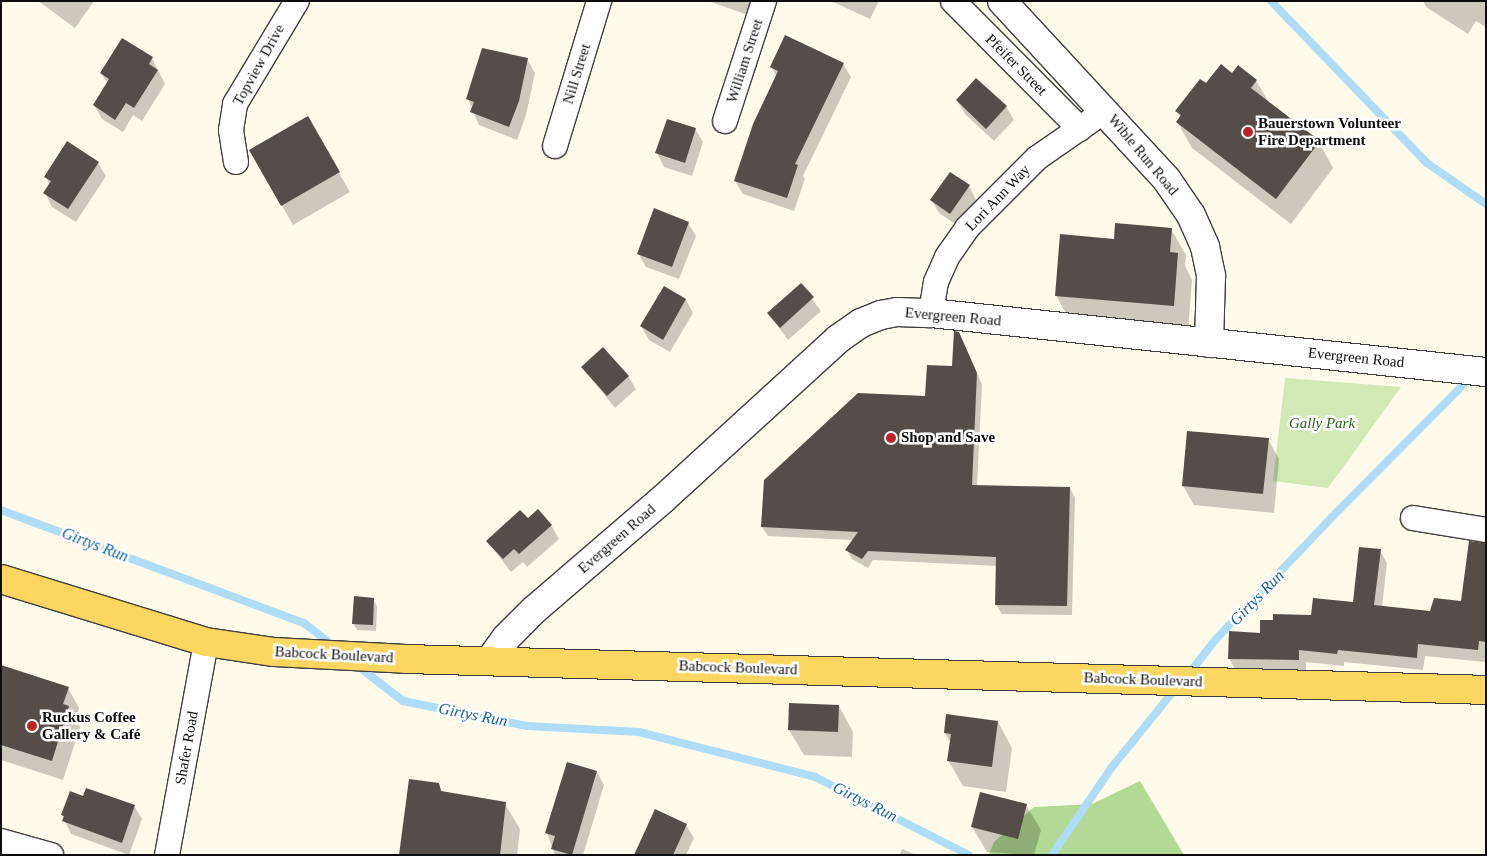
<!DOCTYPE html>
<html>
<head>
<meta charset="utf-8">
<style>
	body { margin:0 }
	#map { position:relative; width:1487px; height:856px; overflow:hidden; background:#fffbeb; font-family:Georgia,serif }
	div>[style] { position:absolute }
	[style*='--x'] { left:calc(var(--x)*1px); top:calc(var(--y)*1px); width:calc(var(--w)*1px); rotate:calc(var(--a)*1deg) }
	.green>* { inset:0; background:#d0e9b5 }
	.forest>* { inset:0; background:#b3da94 }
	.shadow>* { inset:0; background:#0003 }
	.stream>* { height:8px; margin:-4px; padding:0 4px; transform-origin:4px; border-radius:4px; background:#afdcf7 }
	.building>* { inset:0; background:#554d48 }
	.roads { filter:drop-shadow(1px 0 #3f3f3f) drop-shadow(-1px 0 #3f3f3f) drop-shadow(0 1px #3f3f3f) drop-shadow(0 -1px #3f3f3f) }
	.minor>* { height:24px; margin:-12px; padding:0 12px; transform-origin:12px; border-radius:12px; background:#fff }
	.tertiary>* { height:28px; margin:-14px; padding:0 14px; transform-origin:14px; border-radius:14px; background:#fff }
	.primary>* { height:28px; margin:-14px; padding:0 14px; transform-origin:14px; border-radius:14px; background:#fbd660 }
	.dots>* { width:14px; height:14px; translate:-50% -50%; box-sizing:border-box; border:2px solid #fff; border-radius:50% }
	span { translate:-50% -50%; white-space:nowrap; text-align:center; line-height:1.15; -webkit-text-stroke:5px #fff; paint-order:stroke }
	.street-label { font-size:15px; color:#0c0c0c }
	.poi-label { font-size:15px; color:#0c0c0c; font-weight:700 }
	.left { translate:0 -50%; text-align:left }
	.park-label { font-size:15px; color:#2b651c; font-style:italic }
	.water-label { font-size:16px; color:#14629f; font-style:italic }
	.frame { position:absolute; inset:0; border:2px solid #0c0c0c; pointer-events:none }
</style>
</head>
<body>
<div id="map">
	<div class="green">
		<i style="clip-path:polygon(1285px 378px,1401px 387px,1328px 488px,1273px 481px)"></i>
	</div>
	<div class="forest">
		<i style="clip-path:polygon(1140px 781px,1184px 855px,989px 855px,994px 842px,1034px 807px,1092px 804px)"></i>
	</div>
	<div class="shadow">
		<i style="clip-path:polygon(38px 1px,94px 1px,75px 28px)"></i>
		<i style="clip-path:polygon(708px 1px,756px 1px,751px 16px)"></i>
		<i style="clip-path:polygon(831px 1px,879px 1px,870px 19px)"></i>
		<i style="clip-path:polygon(1423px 1px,1486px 1px,1486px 27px,1476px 21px,1468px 34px,1426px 7px)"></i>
		<i style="clip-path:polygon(152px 58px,165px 84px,142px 121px,133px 115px,123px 132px,102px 119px,94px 105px,108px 84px,101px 73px)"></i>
		<i style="clip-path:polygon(527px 59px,535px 73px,526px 115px,517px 140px,479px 125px,468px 99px)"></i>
		<i style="clip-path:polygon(843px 64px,851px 77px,803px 176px,805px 179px,794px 211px,743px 194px,735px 181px,777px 77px,771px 67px)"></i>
		<i style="clip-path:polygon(1238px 67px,1256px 81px,1270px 104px,1319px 142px,1333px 168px,1291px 224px,1192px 148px,1177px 122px,1181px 118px,1177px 111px,1206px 85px,1232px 74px)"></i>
		<i style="clip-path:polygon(976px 80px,1006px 107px,1014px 120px,994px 141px,965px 114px,957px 100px)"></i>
		<i style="clip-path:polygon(307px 118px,350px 192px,293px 225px,251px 151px)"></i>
		<i style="clip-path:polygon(695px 129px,703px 142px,692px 176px,664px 167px,657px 153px)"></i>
		<i style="clip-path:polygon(98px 163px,106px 176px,76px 222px,52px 207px,45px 193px,50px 185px,46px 177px)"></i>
		<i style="clip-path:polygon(969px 186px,976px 200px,958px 226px,939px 213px,932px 200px)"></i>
		<i style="clip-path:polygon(688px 223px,696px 236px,679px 279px,646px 267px,638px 253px)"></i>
		<i style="clip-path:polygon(1171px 229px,1186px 255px,1185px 266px,1192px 280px,1188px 331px,1070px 321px,1056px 295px,1115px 240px)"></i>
		<i style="clip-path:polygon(801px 285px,821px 311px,788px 340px,769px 314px)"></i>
		<i style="clip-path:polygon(665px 288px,686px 300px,693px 313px,670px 352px,649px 340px,641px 326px)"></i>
		<i style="clip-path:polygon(958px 333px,982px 384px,977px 486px,1070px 488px,1075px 498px,1072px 615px,1002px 614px,996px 605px,997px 566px,873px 560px,868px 568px,852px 559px,847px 550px,853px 540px,768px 536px,762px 527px,926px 397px,953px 368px)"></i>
		<i style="clip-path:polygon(582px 367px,628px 376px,636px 389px,615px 408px)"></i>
		<i style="clip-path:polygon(1268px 439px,1279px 459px,1274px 513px,1194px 505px,1183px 486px)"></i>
		<i style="clip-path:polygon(527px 520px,551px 525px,559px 539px,527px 567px,523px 562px,511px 572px,487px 541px)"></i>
		<i style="clip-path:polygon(1380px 551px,1387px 563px,1382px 607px,1430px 612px,1462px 602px,1486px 551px,1485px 662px,1425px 656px,1423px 670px,1344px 662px,1344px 666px,1306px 662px,1306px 672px,1236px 671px,1229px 658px,1261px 634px,1354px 603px)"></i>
		<i style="clip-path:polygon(373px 599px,377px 606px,376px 631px,357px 630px,353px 623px)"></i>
		<i style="clip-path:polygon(1px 666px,68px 688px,79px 708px,76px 719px,80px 727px,63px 780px,1px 760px)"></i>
		<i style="clip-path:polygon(839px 706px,853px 732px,852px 757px,804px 755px,789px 730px)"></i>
		<i style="clip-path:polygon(998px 722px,1012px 748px,1006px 792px,963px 786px,948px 760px,951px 743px,945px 733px)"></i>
		<i style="clip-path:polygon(597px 772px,604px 785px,583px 855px,555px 855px,547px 833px)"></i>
		<i style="clip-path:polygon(438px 784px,443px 793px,505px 804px,520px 829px,517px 855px,401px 855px)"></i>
		<i style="clip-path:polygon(84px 797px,134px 806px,142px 819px,129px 855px,71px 834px,62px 815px)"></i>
		<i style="clip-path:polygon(1026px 805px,1041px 830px,1034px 855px,987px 852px,972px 827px)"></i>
		<i style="clip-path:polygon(686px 825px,694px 838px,686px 855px,636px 855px)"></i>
		<i style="clip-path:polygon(902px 849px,916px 855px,900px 855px)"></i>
	</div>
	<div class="stream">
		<i style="--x:1271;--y:1;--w:225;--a:46.1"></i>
		<i style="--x:1427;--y:163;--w:72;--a:34.8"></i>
		<i style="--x:1;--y:510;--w:323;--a:20.5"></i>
		<i style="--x:304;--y:623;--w:37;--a:38"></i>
		<i style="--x:358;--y:666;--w:57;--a:37.9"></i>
		<i style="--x:403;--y:701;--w:126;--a:11.4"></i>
		<i style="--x:527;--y:726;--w:112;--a:3.1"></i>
		<i style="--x:639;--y:732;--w:182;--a:14.3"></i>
		<i style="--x:815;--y:777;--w:173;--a:26.9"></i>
		<i style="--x:1187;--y:676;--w:47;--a:-51.9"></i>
		<i style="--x:1216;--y:639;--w:168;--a:-46.4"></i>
		<i style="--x:1332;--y:517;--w:199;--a:-45.2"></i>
		<i style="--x:1052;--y:855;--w:107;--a:-55.7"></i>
		<i style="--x:1112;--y:767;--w:102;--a:-51"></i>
	</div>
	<div class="building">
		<i style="clip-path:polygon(785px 35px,844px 63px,795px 164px,798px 165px,787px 198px,734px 181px,753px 124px,778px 71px,770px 67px)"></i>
		<i style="clip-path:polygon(122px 38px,153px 57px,149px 64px,158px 70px,134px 108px,126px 103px,115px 120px,93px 105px,109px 79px,100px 73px)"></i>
		<i style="clip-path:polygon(482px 48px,528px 58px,519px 101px,509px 127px,470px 112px,474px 102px,466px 99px)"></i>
		<i style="clip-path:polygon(1221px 64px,1232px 73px,1238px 65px,1257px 80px,1251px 88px,1320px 141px,1276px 199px,1176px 122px,1181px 115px,1175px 111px,1200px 79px,1206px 83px)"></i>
		<i style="clip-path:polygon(976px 78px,1007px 106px,986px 129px,956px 100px)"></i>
		<i style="clip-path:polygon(308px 116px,340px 172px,281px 206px,249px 150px)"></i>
		<i style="clip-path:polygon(667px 119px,696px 128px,685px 163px,655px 153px)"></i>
		<i style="clip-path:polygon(67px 141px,99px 162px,68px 209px,43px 193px,51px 181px,44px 177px)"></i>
		<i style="clip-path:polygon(950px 172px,970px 185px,950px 214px,930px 200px)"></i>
		<i style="clip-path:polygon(654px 208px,689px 222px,672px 267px,637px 254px)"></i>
		<i style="clip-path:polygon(1115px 223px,1172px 228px,1170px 252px,1178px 253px,1174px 306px,1055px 296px,1060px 234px,1114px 239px)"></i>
		<i style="clip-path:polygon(801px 283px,814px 297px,780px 328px,767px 313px)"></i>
		<i style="clip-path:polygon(664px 286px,686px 299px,663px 340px,640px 326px)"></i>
		<i style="clip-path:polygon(954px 331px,959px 332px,977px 373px,972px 485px,1070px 487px,1067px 606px,995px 605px,996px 557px,868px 551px,862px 559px,845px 550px,858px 532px,761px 527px,764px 480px,858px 393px,925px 396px,927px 365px,952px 366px)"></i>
		<i style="clip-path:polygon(603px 347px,629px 376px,607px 396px,581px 367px)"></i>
		<i style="clip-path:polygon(1187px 431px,1269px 438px,1263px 494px,1182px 486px)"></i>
		<i style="clip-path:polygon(538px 509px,552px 525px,519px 554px,514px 549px,503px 559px,486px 541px,520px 510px,528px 518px)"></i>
		<i style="clip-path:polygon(1469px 541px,1486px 543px,1486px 642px,1479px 641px,1478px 650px,1418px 644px,1417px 658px,1338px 650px,1337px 654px,1299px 650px,1299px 660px,1228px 659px,1229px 631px,1260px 633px,1260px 620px,1273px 620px,1273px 614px,1311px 615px,1313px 598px,1353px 602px,1359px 547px,1381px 549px,1374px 605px,1430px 611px,1434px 598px,1461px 601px)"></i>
		<i style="clip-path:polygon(354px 596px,374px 598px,373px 625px,352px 624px)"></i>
		<i style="clip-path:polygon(1px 665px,69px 687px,63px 704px,69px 706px,52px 761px,1px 745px)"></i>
		<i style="clip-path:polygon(789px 703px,839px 705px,838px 732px,788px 730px)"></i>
		<i style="clip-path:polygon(946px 714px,998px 721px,992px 767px,947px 761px,951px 734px,944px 733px)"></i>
		<i style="clip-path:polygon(567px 762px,597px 771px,572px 855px,551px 849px,555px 836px,545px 833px)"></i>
		<i style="clip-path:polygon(409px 779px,439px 783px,441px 791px,506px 802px,500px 855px,399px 855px)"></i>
		<i style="clip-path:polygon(86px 788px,135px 805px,122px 843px,62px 821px,64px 816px,61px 815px,70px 791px,83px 796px)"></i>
		<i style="clip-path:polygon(980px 792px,1027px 804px,1018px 839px,971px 827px)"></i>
		<i style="clip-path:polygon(655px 809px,687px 824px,673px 855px,634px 855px)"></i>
	</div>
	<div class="roads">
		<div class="minor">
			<i style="--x:953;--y:1;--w:180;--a:45.2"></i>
			<i style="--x:725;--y:121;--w:126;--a:-72"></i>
			<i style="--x:555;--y:146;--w:152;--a:-73.1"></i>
			<i style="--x:236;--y:162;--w:32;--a:-99"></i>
			<i style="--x:231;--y:130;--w:26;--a:-81"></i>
			<i style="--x:235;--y:104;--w:120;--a:-59"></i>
			<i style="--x:931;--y:313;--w:31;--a:-81"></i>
			<i style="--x:936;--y:282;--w:27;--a:-66"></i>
			<i style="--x:947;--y:257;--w:35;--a:-55"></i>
			<i style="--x:967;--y:228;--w:99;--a:-45"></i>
			<i style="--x:1037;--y:158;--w:83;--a:-34.7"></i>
			<i style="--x:1413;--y:518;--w:74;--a:9.3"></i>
			<i style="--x:1;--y:841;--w:52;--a:15.6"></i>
			<i style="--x:167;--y:855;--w:217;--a:-79.6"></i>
		</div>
		<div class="tertiary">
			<i style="--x:1002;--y:1;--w:243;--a:47.3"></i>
			<i style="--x:1167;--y:180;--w:42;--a:55.6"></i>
			<i style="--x:1191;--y:215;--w:35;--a:66"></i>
			<i style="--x:1205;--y:247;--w:30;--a:78"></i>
			<i style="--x:1211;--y:276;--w:67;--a:91.7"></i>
			<i style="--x:490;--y:660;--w:27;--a:-54"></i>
			<i style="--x:506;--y:638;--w:40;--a:-45"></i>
			<i style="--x:534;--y:610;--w:170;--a:-40.7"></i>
			<i style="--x:663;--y:499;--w:237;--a:-42.4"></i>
			<i style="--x:838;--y:339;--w:28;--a:-35"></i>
			<i style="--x:861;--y:323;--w:22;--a:-22"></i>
			<i style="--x:881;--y:315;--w:16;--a:-11"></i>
			<i style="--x:897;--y:312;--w:34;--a:2"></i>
			<i style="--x:931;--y:313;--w:558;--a:6.07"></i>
		</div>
		<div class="primary">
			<i style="--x:1;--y:579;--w:214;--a:17.1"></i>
			<i style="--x:206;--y:642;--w:69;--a:8.4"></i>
			<i style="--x:274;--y:652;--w:132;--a:3"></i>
			<i style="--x:406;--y:659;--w:1080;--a:1.64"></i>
		</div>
	</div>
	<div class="dots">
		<i style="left:1248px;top:132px;background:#be2229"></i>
		<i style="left:891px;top:438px;background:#be2229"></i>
		<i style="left:32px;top:726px;background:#be2229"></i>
	</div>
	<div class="street-label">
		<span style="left:745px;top:61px;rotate:-72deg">William Street</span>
		<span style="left:259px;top:65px;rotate:-61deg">Topview Drive</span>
		<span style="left:1016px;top:65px;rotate:45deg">Pfeifer Street</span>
		<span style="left:577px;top:74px;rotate:-73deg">Nill Street</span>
		<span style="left:1143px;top:155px;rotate:50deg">Wible Run Road</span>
		<span style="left:998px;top:198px;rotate:-46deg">Lori Ann Way</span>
		<span style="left:953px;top:317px;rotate:5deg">Evergreen Road</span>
		<span style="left:1356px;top:358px;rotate:6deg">Evergreen Road</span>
		<span style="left:617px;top:539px;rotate:-41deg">Evergreen Road</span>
		<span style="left:334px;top:655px;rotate:3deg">Babcock Boulevard</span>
		<span style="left:738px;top:668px;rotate:2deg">Babcock Boulevard</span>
		<span style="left:1143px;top:680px;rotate:2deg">Babcock Boulevard</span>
		<span style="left:187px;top:748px;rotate:-80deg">Shafer Road</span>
	</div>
	<div class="poi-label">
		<span class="left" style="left:1258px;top:132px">Bauerstown Volunteer<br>Fire Department</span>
		<span class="left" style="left:901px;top:438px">Shop and Save</span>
		<span class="left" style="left:42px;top:726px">Ruckus Coffee<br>Gallery &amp; Café</span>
	</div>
	<div class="park-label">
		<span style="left:1322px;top:424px">Gally Park</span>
	</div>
	<div class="water-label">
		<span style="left:95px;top:545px;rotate:21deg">Girtys Run</span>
		<span style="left:1257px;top:598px;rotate:-46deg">Girtys Run</span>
		<span style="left:473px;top:715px;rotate:11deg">Girtys Run</span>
		<span style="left:865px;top:802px;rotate:27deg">Girtys Run</span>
	</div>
	<div class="frame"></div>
</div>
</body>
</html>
